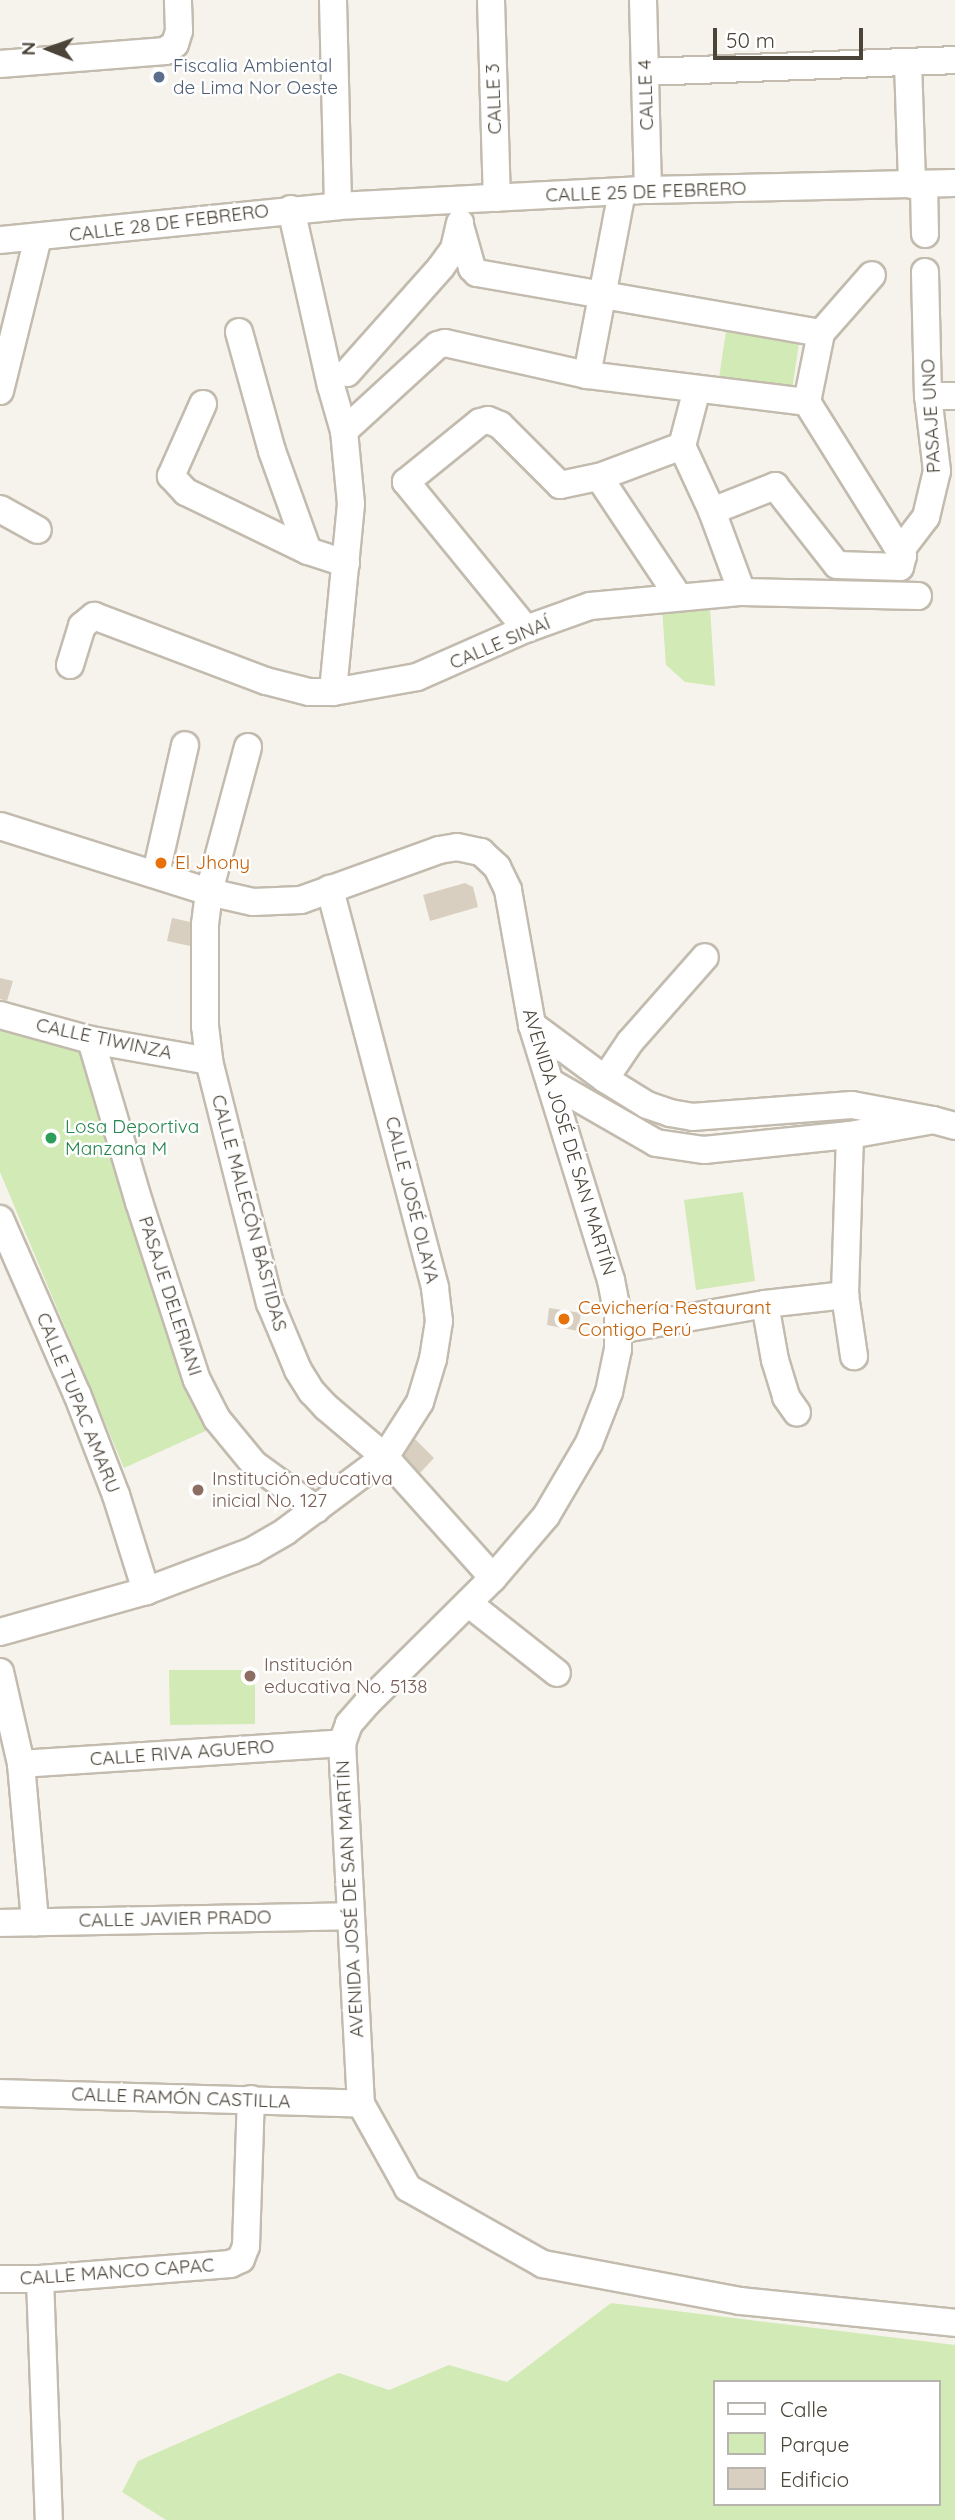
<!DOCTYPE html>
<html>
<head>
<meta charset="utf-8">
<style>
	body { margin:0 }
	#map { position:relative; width:955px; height:2520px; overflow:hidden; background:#f6f3ec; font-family:Quicksand,sans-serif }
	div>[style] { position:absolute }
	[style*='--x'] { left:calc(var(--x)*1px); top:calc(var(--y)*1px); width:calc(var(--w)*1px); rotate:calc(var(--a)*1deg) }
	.green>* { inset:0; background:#d2eab5 }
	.building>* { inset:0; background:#d8cfc1 }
	.roads { filter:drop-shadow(2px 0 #c2bbae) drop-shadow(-2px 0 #c2bbae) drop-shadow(0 2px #c2bbae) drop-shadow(0 -2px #c2bbae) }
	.minor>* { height:26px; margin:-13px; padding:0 13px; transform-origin:13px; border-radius:13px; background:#fff }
	.dots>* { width:19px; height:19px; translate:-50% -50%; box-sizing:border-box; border:4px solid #fff; border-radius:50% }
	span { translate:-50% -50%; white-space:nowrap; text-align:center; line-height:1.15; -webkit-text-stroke:5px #fff; paint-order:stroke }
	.service-label { font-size:19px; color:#4e5e75 }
	.left { translate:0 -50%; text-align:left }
	.street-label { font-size:19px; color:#4b4439 }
	.food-label { font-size:19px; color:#c56008 }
	.leisure-label { font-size:19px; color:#27864d }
	.education-label { font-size:19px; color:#785e54 }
	.legend { position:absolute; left:713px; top:2380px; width:228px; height:126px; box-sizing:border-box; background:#fff; border:2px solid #b7b4b0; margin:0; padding:9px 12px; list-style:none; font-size:21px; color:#4b4439 }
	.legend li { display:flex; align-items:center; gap:14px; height:35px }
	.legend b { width:35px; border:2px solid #b7b4b0 }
	.north { position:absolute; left:14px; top:14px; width:70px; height:70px; -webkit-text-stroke:5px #fff; paint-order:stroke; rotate:271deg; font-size:19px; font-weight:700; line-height:28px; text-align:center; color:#4b4439 }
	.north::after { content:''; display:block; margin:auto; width:24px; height:32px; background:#4b4439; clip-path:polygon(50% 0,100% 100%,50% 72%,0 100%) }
	.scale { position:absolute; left:713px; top:28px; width:150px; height:32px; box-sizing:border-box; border:4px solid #4b4439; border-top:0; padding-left:9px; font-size:21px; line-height:24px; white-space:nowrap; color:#4b4439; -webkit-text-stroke:5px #fff; paint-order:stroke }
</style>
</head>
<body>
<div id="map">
	<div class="green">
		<i style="clip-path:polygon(726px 331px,799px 343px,792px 390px,719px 378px)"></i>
		<i style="clip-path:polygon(710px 607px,715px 686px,685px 682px,666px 665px,662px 608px)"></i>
		<i style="clip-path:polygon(0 1026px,82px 1049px,99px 1117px,180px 1370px,210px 1429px,124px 1468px,0 1172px)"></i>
		<i style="clip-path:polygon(743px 1192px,755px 1281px,696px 1290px,684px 1200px)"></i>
		<i style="clip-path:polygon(169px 1670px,255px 1670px,255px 1724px,170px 1725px)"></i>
		<i style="clip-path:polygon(evenodd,611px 2303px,955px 2345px,955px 2520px,166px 2520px,122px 2492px,138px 2461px,339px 2373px,389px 2390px,449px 2365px,507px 2382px,611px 2303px,715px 2382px,939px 2382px,939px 2504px,715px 2504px,715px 2382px)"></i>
	</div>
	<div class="building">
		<i style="clip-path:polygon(465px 883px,473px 887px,478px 907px,430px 921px,423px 895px)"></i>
		<i style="clip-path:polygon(172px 918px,195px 923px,190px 946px,167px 941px)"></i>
		<i style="clip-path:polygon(0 978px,13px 981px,7px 1001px,0 999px)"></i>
		<i style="clip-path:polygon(549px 1308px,581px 1313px,578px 1331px,547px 1325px)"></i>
		<i style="clip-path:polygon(415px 1439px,434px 1458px,420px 1473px,400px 1454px)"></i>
	</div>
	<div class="roads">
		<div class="minor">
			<i style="--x:333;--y:0;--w:206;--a:88.6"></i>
			<i style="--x:491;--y:0;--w:198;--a:88.3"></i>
			<i style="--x:643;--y:0;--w:190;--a:88.5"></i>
			<i style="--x:908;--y:62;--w:123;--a:88.1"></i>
			<i style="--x:0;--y:64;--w:166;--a:-4.5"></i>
			<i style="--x:165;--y:51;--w:12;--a:-35"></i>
			<i style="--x:175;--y:44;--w:14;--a:-73"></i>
			<i style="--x:179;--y:31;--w:31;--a:-92"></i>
			<i style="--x:645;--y:72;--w:310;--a:-2.2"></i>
			<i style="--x:924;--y:185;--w:49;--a:88.8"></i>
			<i style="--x:291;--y:209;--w:181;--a:77.3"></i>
			<i style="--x:331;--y:386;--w:47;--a:73.9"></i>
			<i style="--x:344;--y:431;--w:73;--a:84.5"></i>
			<i style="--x:351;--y:504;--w:189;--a:95.5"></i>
			<i style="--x:461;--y:229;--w:41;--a:74.2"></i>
			<i style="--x:472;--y:268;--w:7;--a:45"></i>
			<i style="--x:477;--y:273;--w:349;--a:9.9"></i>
			<i style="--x:0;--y:240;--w:340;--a:-5.7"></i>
			<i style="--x:338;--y:206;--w:310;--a:-3"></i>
			<i style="--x:648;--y:190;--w:307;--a:-1.3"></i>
			<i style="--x:239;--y:332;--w:123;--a:74.5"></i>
			<i style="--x:272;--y:451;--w:106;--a:70.2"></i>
			<i style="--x:347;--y:373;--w:142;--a:-48.4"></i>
			<i style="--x:441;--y:267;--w:22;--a:-54"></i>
			<i style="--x:454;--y:249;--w:27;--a:-77"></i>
			<i style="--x:587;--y:375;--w:186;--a:-79.2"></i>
			<i style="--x:697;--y:389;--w:59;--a:104.7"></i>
			<i style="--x:682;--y:446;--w:72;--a:65.2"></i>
			<i style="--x:712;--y:511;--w:86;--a:69.7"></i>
			<i style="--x:0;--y:391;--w:158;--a:-76.1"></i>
			<i style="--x:928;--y:396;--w:27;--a:0"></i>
			<i style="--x:203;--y:404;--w:79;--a:114"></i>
			<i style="--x:171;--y:476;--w:22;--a:47"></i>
			<i style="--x:186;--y:492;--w:136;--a:25.8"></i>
			<i style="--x:308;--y:551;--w:40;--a:18"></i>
			<i style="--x:344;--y:431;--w:127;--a:-42.5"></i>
			<i style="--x:438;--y:345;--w:7;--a:-16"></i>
			<i style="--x:445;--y:343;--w:146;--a:12.7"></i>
			<i style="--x:587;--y:375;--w:222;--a:7"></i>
			<i style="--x:599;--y:477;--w:143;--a:56.4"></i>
			<i style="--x:0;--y:509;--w:43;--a:28.9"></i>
			<i style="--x:712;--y:511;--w:68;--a:-21.6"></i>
			<i style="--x:775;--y:486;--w:100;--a:51.9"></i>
			<i style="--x:837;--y:565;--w:63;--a:1.8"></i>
			<i style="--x:900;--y:567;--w:11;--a:-75"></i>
			<i style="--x:903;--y:556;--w:6;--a:-121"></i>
			<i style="--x:900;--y:551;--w:176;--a:-122"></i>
			<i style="--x:807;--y:402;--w:70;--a:-78.5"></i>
			<i style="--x:821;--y:333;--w:77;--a:-48.7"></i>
			<i style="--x:900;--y:551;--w:43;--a:-52.6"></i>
			<i style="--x:926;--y:517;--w:47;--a:-76.6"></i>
			<i style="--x:937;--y:471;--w:76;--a:-96.8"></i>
			<i style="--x:928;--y:396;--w:124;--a:-91.4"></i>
			<i style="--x:526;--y:629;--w:190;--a:-129.2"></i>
			<i style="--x:406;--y:482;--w:95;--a:-39"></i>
			<i style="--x:480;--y:422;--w:8;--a:-14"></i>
			<i style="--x:488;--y:420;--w:13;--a:23"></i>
			<i style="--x:500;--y:425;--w:85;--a:45"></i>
			<i style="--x:560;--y:485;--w:40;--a:-12"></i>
			<i style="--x:599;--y:477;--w:89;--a:-20.5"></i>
			<i style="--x:70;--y:665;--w:41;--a:-72.9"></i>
			<i style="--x:82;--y:626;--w:16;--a:-40"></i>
			<i style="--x:94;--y:616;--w:184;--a:20.7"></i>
			<i style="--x:266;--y:681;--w:44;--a:14.3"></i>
			<i style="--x:309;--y:692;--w:24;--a:0"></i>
			<i style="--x:333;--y:692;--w:85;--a:-10.1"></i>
			<i style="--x:417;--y:677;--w:119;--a:-23.8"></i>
			<i style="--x:526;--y:629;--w:68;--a:-19.8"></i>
			<i style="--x:590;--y:606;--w:153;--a:-5.3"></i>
			<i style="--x:742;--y:592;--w:176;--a:1.3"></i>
			<i style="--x:248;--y:747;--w:150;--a:105.1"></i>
			<i style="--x:209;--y:892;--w:32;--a:97"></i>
			<i style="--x:205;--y:924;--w:102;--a:90"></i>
			<i style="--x:205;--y:1026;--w:35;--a:83"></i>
			<i style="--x:209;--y:1061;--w:250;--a:75.9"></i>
			<i style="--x:270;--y:1303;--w:73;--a:67.3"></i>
			<i style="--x:298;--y:1370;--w:26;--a:58"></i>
			<i style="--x:312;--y:1392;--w:21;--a:47"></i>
			<i style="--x:326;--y:1407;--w:77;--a:40.3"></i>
			<i style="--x:385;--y:1457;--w:162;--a:48.2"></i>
			<i style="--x:0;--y:826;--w:219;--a:17.5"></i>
			<i style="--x:209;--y:892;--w:45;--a:12.8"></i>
			<i style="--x:253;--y:902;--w:48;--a:-2.4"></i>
			<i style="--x:301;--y:900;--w:147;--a:-19.9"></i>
			<i style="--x:439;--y:850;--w:18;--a:-9"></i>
			<i style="--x:457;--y:847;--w:25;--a:12"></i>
			<i style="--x:481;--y:852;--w:22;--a:43"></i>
			<i style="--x:497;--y:867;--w:25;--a:64"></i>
			<i style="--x:508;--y:890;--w:137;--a:79.9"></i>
			<i style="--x:532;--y:1025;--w:267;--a:72.8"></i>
			<i style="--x:611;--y:1280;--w:38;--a:79"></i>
			<i style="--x:618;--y:1317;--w:32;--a:90"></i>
			<i style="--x:618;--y:1349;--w:44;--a:101.8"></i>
			<i style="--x:609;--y:1392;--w:55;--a:111.4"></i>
			<i style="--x:589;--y:1443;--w:85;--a:120.5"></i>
			<i style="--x:546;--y:1516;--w:82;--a:130.5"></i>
			<i style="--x:493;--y:1578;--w:176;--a:135.2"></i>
			<i style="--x:368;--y:1702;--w:29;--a:131"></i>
			<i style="--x:349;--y:1724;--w:20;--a:110"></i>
			<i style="--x:342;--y:1743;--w:361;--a:87"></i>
			<i style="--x:361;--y:2104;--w:96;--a:60.8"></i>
			<i style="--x:408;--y:2188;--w:155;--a:29.4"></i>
			<i style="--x:543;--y:2264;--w:200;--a:10.6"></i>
			<i style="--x:740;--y:2301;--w:216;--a:5.8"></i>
			<i style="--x:156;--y:873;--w:131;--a:-77.2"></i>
			<i style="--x:0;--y:1015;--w:94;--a:15.4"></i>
			<i style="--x:91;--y:1040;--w:120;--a:10.1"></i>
			<i style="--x:532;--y:1025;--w:91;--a:36.5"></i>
			<i style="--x:605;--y:1079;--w:49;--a:31.8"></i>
			<i style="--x:647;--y:1105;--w:24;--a:19"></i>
			<i style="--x:670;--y:1113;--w:22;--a:10"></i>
			<i style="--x:692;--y:1117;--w:160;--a:-4.3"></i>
			<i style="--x:852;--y:1105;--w:82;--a:10.5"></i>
			<i style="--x:91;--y:1040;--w:169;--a:73.5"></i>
			<i style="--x:139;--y:1202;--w:187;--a:72"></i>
			<i style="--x:197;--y:1380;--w:44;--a:62.9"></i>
			<i style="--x:217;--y:1419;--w:58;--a:50.6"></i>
			<i style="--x:254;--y:1464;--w:77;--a:36"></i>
			<i style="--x:605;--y:1079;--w:45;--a:-56"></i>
			<i style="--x:630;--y:1042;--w:113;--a:-48.6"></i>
			<i style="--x:550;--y:1082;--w:122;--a:29.9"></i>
			<i style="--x:656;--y:1143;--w:49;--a:8.3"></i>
			<i style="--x:704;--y:1150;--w:147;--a:-5.9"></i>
			<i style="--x:850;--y:1135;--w:84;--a:-10.2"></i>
			<i style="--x:933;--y:1120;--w:23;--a:15"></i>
			<i style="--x:850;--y:1135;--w:160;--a:91.8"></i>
			<i style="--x:845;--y:1295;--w:62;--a:81.6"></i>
			<i style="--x:0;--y:1219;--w:191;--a:66.3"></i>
			<i style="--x:77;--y:1394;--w:108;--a:68.9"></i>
			<i style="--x:116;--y:1495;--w:101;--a:72.6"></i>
			<i style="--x:765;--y:1304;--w:57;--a:79.9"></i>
			<i style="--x:775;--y:1360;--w:39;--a:73"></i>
			<i style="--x:786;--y:1397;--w:19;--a:55"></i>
			<i style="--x:618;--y:1330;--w:149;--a:-10"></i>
			<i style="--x:765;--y:1304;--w:81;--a:-6.4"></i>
			<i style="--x:468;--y:1603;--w:113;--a:38.2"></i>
			<i style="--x:0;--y:1632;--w:152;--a:-15.7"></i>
			<i style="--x:146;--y:1591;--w:113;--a:-20.7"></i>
			<i style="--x:252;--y:1551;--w:39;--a:-30"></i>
			<i style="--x:286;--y:1531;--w:124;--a:-36.8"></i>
			<i style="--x:385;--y:1457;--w:65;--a:-57.5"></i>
			<i style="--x:420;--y:1402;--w:45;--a:-73.2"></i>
			<i style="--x:433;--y:1359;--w:38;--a:-81"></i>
			<i style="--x:439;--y:1321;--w:34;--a:-97"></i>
			<i style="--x:435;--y:1287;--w:412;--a:-104.8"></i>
			<i style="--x:0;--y:1672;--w:94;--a:77.1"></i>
			<i style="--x:21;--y:1764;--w:159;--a:84.9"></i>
			<i style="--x:21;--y:1764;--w:322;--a:-3.7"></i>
			<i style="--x:0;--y:1923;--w:349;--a:-1.1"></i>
			<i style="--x:0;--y:2093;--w:361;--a:1.7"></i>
			<i style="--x:0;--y:2279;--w:40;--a:0"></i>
			<i style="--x:40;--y:2279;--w:191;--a:-4.5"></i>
			<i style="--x:230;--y:2264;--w:12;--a:-24"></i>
			<i style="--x:241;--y:2259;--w:14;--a:-69"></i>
			<i style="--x:246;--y:2246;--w:147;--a:-88.1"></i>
			<i style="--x:40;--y:2279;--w:241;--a:87.9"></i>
		</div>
	</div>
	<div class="dots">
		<i style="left:159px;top:77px;background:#5c6f8a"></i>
		<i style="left:161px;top:863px;background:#e8710a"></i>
		<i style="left:51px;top:1138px;background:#2e9e5b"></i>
		<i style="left:564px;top:1319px;background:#e8710a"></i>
		<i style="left:198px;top:1490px;background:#8d6e63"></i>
		<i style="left:250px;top:1676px;background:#8d6e63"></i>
	</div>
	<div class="service-label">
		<span class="left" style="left:173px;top:77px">Fiscalia Ambiental<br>de Lima Nor Oeste</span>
	</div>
	<div class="street-label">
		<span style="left:646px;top:95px;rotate:-92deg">CALLE 4</span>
		<span style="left:494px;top:99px;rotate:-92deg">CALLE 3</span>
		<span style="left:646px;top:192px;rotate:-2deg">CALLE 25 DE FEBRERO</span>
		<span style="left:169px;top:223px;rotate:-7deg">CALLE 28 DE FEBRERO</span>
		<span style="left:931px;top:416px;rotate:-93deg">PASAJE UNO</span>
		<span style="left:500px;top:643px;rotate:-23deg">CALLE SINAÍ</span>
		<span style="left:104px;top:1039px;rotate:12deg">CALLE TIWINZA</span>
		<span style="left:569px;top:1142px;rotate:73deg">AVENIDA JOSÉ DE SAN MARTÍN</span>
		<span style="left:412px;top:1200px;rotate:76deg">CALLE JOSÉ OLAYA</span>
		<span style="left:249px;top:1213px;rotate:75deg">CALLE MALECÓN BÁSTIDAS</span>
		<span style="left:170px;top:1296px;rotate:72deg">PASAJE DELERIANI</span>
		<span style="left:78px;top:1403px;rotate:68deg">CALLE TUPAC AMARU</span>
		<span style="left:182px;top:1753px;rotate:-4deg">CALLE RIVA AGUERO</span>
		<span style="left:350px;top:1899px;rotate:-93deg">AVENIDA JOSÉ DE SAN MARTÍN</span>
		<span style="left:175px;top:1919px;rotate:-1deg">CALLE JAVIER PRADO</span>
		<span style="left:181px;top:2098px;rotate:2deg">CALLE RAMÓN CASTILLA</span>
		<span style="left:117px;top:2272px;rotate:-4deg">CALLE MANCO CAPAC</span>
	</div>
	<div class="food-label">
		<span class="left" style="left:175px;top:863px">El Jhony</span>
		<span class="left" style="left:578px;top:1319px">Cevichería Restaurant<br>Contigo Perú</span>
	</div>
	<div class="leisure-label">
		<span class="left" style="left:65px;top:1138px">Losa Deportiva<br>Manzana M</span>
	</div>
	<div class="education-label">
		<span class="left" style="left:212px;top:1490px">Institución educativa<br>inicial No. 127</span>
		<span class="left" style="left:264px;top:1676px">Institución<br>educativa No. 5138</span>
	</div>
	<ul class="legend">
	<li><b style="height:9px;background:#fff"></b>Calle</li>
	<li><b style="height:19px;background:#d2eab5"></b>Parque</li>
	<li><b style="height:19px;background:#d8cfc1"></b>Edificio</li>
	</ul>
	<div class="north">N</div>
	<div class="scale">50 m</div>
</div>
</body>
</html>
